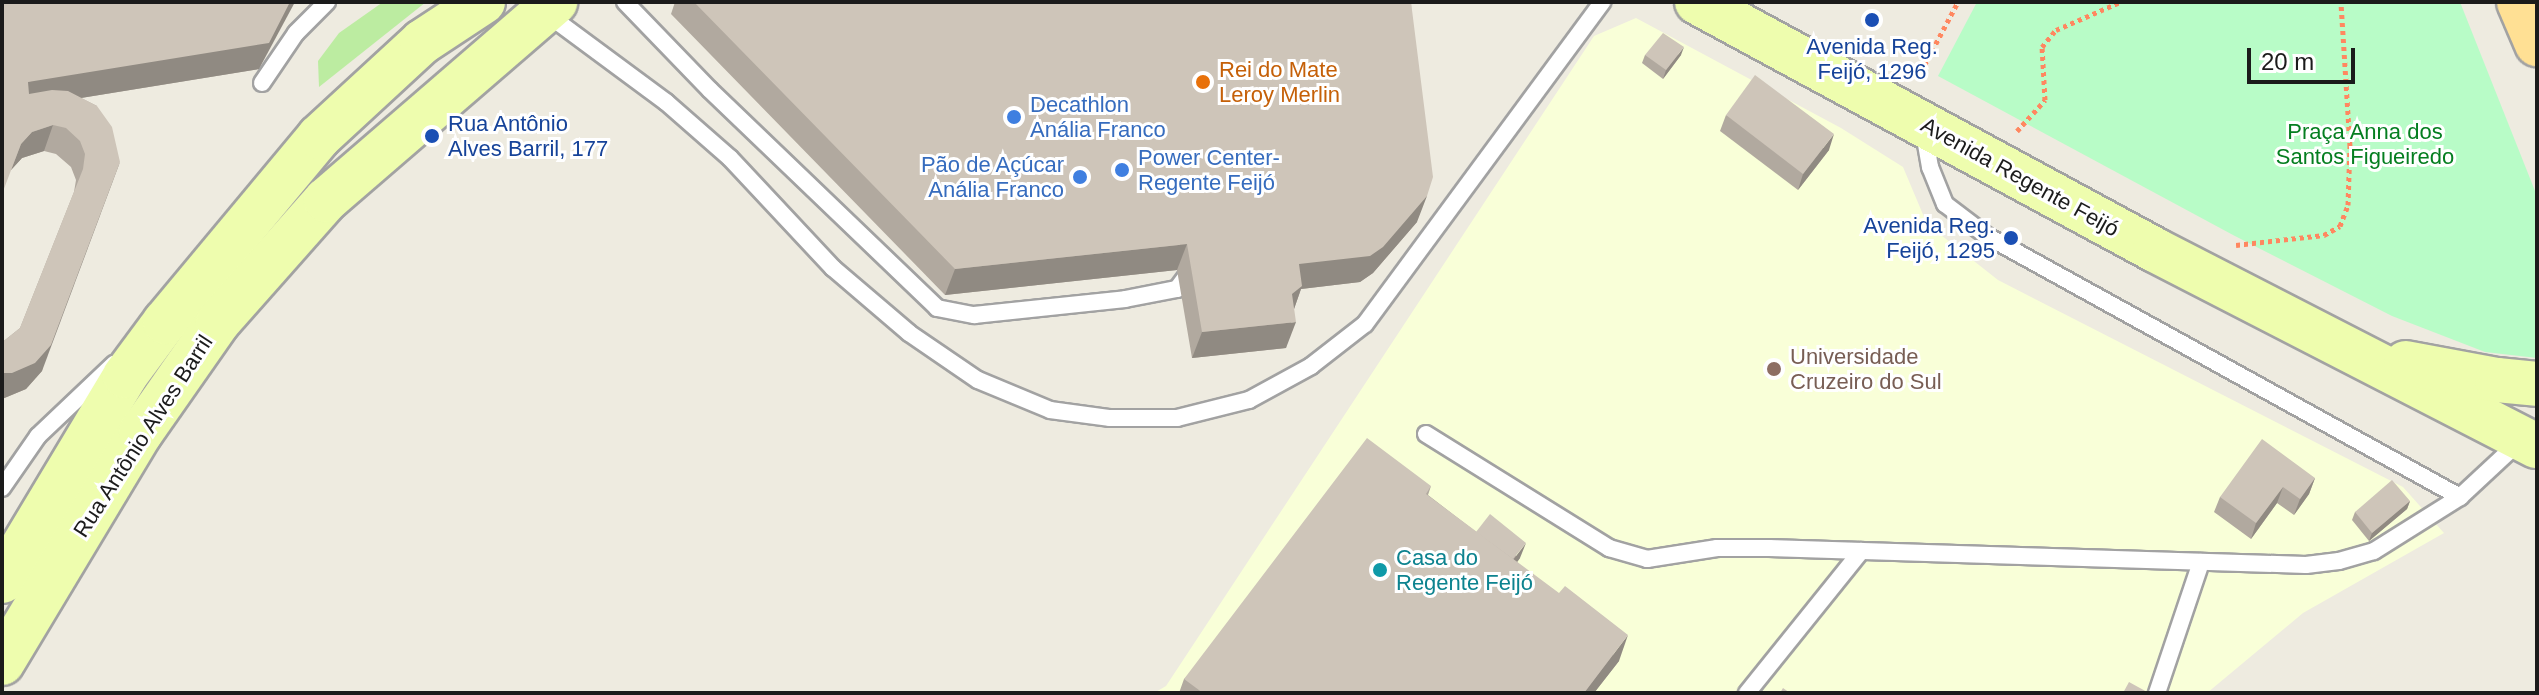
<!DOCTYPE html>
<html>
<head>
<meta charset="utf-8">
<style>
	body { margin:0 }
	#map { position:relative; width:2539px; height:695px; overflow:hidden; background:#eeebe0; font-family:Helvetica,sans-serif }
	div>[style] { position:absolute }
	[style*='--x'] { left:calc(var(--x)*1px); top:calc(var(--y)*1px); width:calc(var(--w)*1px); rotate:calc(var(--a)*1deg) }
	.education>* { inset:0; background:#f9ffd8 }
	.grass>* { inset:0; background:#bceca1 }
	.park>* { inset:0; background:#b8fcc7 }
	.path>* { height:5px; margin-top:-2.5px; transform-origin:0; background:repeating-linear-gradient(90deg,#ff8760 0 4px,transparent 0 8px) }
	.roads { filter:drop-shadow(2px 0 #a2a2a2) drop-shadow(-2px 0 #a2a2a2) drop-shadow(0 2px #a2a2a2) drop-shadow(0 -2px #a2a2a2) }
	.lane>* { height:16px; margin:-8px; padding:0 8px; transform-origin:8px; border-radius:8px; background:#fff }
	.secondary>* { height:44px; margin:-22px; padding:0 22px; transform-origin:22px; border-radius:22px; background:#eefdae }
	.primary>* { height:44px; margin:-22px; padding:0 22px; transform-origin:22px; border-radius:22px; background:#ffe094 }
	.wall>* { inset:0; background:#b1a99f }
	.shaded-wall>* { inset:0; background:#908a82 }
	.building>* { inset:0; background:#cec5b9 }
	.dots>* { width:22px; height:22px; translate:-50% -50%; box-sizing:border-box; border:4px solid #fff; border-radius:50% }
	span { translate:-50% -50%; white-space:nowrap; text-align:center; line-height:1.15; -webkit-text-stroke:6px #fff; paint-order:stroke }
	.transit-label { font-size:22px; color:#164399 }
	.left { translate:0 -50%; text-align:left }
	.right { translate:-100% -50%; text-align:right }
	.food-label { font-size:22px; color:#c56008 }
	.shop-label { font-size:22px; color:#366cbe }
	.park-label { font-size:22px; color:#057e20 }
	.street-label { font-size:22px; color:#1b1b1b }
	.education-label { font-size:22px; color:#785e54 }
	.culture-label { font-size:22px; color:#0d838f }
	.frame { position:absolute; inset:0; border:4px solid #1b1b1b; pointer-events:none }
	.scale { position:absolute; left:2247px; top:48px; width:108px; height:36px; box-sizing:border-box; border:4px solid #1b1b1b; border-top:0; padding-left:10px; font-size:24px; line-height:28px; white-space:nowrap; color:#1b1b1b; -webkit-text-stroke:6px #fff; paint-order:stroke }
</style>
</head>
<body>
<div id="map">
	<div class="education">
		<i style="clip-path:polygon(1636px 18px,1841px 128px,1903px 167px,1927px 224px,1998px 280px,2403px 487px,2444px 533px,2303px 613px,2207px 693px,1154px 693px,1166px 686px,1594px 36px)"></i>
	</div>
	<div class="grass">
		<i style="clip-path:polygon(383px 2px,426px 2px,319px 87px,318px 61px,339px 33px)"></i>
	</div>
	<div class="park">
		<i style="clip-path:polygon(1977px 2px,2460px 2px,2537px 196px,2537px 358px,2485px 352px,2392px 316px,2233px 235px,1938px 76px)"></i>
	</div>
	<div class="path">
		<i style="--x:1917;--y:79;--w:87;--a:-62"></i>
		<i style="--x:2017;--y:131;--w:42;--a:-47.9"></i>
		<i style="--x:2045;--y:100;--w:53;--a:-93.2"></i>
		<i style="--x:2042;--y:47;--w:22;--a:-51"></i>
		<i style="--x:2056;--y:30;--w:70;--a:-23.6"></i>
		<i style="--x:2236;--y:245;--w:89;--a:-6.5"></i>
		<i style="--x:2324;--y:235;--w:18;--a:-29"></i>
		<i style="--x:2340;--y:226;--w:22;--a:-69"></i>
		<i style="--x:2348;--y:205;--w:59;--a:-88.1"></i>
		<i style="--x:2350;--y:146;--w:144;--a:-93.6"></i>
	</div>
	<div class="roads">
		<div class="lane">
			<i style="--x:625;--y:2;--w:122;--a:46"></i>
			<i style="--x:710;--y:90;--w:315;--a:43.8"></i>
			<i style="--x:937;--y:308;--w:38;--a:11"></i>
			<i style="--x:974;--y:315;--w:152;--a:-6"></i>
			<i style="--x:1125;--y:299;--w:53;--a:-10.9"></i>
			<i style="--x:1177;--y:289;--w:19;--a:-54"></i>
			<i style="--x:1188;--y:274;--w:8;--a:-90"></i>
			<i style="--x:547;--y:14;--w:148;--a:36.5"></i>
			<i style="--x:666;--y:102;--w:85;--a:41.2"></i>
			<i style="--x:730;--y:158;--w:151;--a:46.9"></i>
			<i style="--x:833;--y:268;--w:100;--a:40.5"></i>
			<i style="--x:909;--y:333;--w:83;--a:34.3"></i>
			<i style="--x:978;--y:380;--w:78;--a:22.6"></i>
			<i style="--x:1050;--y:410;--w:61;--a:7.6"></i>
			<i style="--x:1110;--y:418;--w:67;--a:0"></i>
			<i style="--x:1177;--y:418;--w:74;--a:-14"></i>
			<i style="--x:1249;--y:400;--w:71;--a:-28.7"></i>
			<i style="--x:1311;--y:366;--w:68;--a:-37.9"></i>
			<i style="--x:1365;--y:324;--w:400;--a:-53.6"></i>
			<i style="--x:262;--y:83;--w:60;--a:-55.8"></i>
			<i style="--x:296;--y:33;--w:44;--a:-45"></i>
			<i style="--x:1924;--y:133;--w:35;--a:80"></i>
			<i style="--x:1930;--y:167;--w:40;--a:68"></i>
			<i style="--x:1945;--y:204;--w:53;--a:37.3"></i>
			<i style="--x:1987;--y:236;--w:540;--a:28.89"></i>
			<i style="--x:2460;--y:497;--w:81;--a:-43"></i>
			<i style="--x:1426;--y:434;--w:216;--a:31.9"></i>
			<i style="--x:1609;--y:548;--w:40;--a:16"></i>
			<i style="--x:1647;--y:559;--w:71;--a:-8.9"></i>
			<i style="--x:1717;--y:548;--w:52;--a:0"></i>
			<i style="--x:1769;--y:548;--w:537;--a:1.81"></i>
			<i style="--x:2306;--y:565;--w:33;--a:-7"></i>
			<i style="--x:2339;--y:561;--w:36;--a:-16"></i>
			<i style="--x:2374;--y:551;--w:102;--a:-32.1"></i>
			<i style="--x:2;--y:488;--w:63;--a:-55.3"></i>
			<i style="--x:38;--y:436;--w:105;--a:-43.5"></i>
			<i style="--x:1747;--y:693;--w:182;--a:-51.2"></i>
			<i style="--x:2157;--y:693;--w:138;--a:-71.4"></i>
		</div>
		<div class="secondary">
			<i style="--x:1697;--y:2;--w:521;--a:28.43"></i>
			<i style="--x:2155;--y:250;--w:429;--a:27.2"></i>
			<i style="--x:2406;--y:363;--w:93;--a:10.6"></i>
			<i style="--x:2497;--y:380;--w:40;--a:5.7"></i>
			<i style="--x:2;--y:581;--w:239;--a:-59"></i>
			<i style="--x:125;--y:376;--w:67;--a:-53.5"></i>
			<i style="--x:165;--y:322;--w:241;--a:-50.2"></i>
			<i style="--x:319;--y:137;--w:140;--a:-42.7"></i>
			<i style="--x:422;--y:42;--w:73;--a:-33.3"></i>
			<i style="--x:2;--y:663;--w:270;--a:-59"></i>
			<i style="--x:141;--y:432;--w:134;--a:-55"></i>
			<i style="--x:218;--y:322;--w:163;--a:-48.5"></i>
			<i style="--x:326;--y:200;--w:303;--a:-40.8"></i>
		</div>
		<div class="primary">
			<i style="--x:2519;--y:2;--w:46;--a:66.8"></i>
		</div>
	</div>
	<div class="wall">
		<i style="clip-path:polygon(2px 2px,259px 69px,81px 98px,97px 106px,42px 371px,26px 389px,2px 399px,5px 340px,20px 328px,74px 192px,76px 180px,71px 167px,56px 154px,44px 151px,22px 158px,11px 170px)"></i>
		<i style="clip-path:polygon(675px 2px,1411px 2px,1417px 222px,1373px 273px,1360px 282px,1301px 289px,1294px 309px,1286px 348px,1192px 358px,1177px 270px,945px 295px,671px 14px)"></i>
		<i style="clip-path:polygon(1645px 55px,1681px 55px,1663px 79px,1642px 63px)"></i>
		<i style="clip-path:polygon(1726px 115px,1829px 150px,1798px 190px,1720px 131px)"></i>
		<i style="clip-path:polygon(2315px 478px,2309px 494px,2294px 515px,2277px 503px,2251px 539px,2214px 512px,2220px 497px)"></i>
		<i style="clip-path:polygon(1431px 486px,1428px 495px,1476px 532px,1520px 558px,1517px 562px,1619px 661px,1594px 693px,1179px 693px,1184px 679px)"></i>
		<i style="clip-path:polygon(2410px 501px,2407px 509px,2369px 541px,2352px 520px,2355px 512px)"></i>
	</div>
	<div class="shaded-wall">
		<i style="clip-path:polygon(290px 2px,295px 2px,259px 69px,19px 108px,28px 82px)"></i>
		<i style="clip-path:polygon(1684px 47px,1681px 55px,1663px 79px,1666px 70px)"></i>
		<i style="clip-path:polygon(53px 125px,44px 151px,22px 158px,11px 170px,21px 144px,32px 132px)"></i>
		<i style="clip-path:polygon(1834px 134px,1829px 150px,1798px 190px,1803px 174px)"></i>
		<i style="clip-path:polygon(120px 162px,42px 371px,26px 389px,2px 399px,2px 373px)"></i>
		<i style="clip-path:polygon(1427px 196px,1417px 222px,1373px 273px,1360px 282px,1301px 289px,1293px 312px,1282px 320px,1299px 264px)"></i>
		<i style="clip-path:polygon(1187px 244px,1177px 270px,945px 295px,955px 269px)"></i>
		<i style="clip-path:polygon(1296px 322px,1286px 348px,1192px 358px,1202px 332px)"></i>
		<i style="clip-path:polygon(2315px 478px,2309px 494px,2294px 515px,2300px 499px)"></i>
		<i style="clip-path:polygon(2283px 487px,2277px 503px,2251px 539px,2256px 523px)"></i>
		<i style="clip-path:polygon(2410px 501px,2407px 509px,2369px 541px,2372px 533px)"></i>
		<i style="clip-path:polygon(1526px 543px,1520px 558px,1501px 584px,1507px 568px)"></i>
		<i style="clip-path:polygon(1628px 635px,1619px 661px,1594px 693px,1584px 693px)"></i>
	</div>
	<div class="building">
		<i style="clip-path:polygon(2px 2px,290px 2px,269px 43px,28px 82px,29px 94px,52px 90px,68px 91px,97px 106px,112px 127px,120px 162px,51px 345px,35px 363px,12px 373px,2px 373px,2px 340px,5px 340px,20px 328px,83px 169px,85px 154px,80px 141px,66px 128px,53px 125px,32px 132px,21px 144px,2px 194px)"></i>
		<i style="clip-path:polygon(694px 2px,1411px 2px,1433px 177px,1427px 196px,1383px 247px,1370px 256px,1299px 264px,1302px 286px,1292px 294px,1296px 322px,1202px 332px,1187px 244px,955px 269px)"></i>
		<i style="clip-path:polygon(1663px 33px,1684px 47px,1666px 70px,1645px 55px)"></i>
		<i style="clip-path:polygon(1755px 75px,1834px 134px,1803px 174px,1726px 115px)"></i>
		<i style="clip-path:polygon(1367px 438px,1431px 486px,1426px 494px,1559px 593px,1565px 586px,1628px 635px,1584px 693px,1203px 693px,1184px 679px)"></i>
		<i style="clip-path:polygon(2262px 439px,2315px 478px,2300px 499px,2283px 487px,2256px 523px,2220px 497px)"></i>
		<i style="clip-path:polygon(2392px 480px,2410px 501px,2372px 533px,2355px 512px)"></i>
		<i style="clip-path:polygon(1490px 514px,1526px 543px,1513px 559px,1476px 532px)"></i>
		<i style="clip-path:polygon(2129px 682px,2149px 693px,2123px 693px)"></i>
		<i style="clip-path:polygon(1783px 688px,1790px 693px,1780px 693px)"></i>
	</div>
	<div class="dots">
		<i style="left:1872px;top:20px;background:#1a4fb4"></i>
		<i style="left:1203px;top:82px;background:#e8710a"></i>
		<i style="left:1014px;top:117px;background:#3f7fe0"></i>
		<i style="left:432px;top:136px;background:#1a4fb4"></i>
		<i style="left:1122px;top:170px;background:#3f7fe0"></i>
		<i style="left:1080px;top:177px;background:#3f7fe0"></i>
		<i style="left:2011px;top:238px;background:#1a4fb4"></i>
		<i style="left:1774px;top:369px;background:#8d6e63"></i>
		<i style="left:1380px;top:570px;background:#0f9aa8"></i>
	</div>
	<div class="transit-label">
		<span style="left:1872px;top:59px">Avenida Reg.<br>Feijó, 1296</span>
		<span class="left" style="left:448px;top:136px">Rua Antônio<br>Alves Barril, 177</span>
		<span class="right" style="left:1995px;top:238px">Avenida Reg.<br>Feijó, 1295</span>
	</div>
	<div class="food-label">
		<span class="left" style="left:1219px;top:82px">Rei do Mate<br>Leroy Merlin</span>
	</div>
	<div class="shop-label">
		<span class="left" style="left:1030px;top:117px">Decathlon<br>Anália Franco</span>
		<span class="left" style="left:1138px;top:170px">Power Center-<br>Regente Feijó</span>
		<span class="right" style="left:1064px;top:177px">Pão de Açúcar<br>Anália Franco</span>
	</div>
	<div class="park-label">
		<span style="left:2365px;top:144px">Praça Anna dos<br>Santos Figueiredo</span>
	</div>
	<div class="street-label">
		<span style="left:2020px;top:177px;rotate:29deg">Avenida Regente Feijó</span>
		<span style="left:143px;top:436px;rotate:-57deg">Rua Antônio Alves Barril</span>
	</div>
	<div class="education-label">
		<span class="left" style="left:1790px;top:369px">Universidade<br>Cruzeiro do Sul</span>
	</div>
	<div class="culture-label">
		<span class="left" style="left:1396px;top:570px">Casa do<br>Regente Feijó</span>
	</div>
	<div class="frame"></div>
	<div class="scale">20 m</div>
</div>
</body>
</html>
